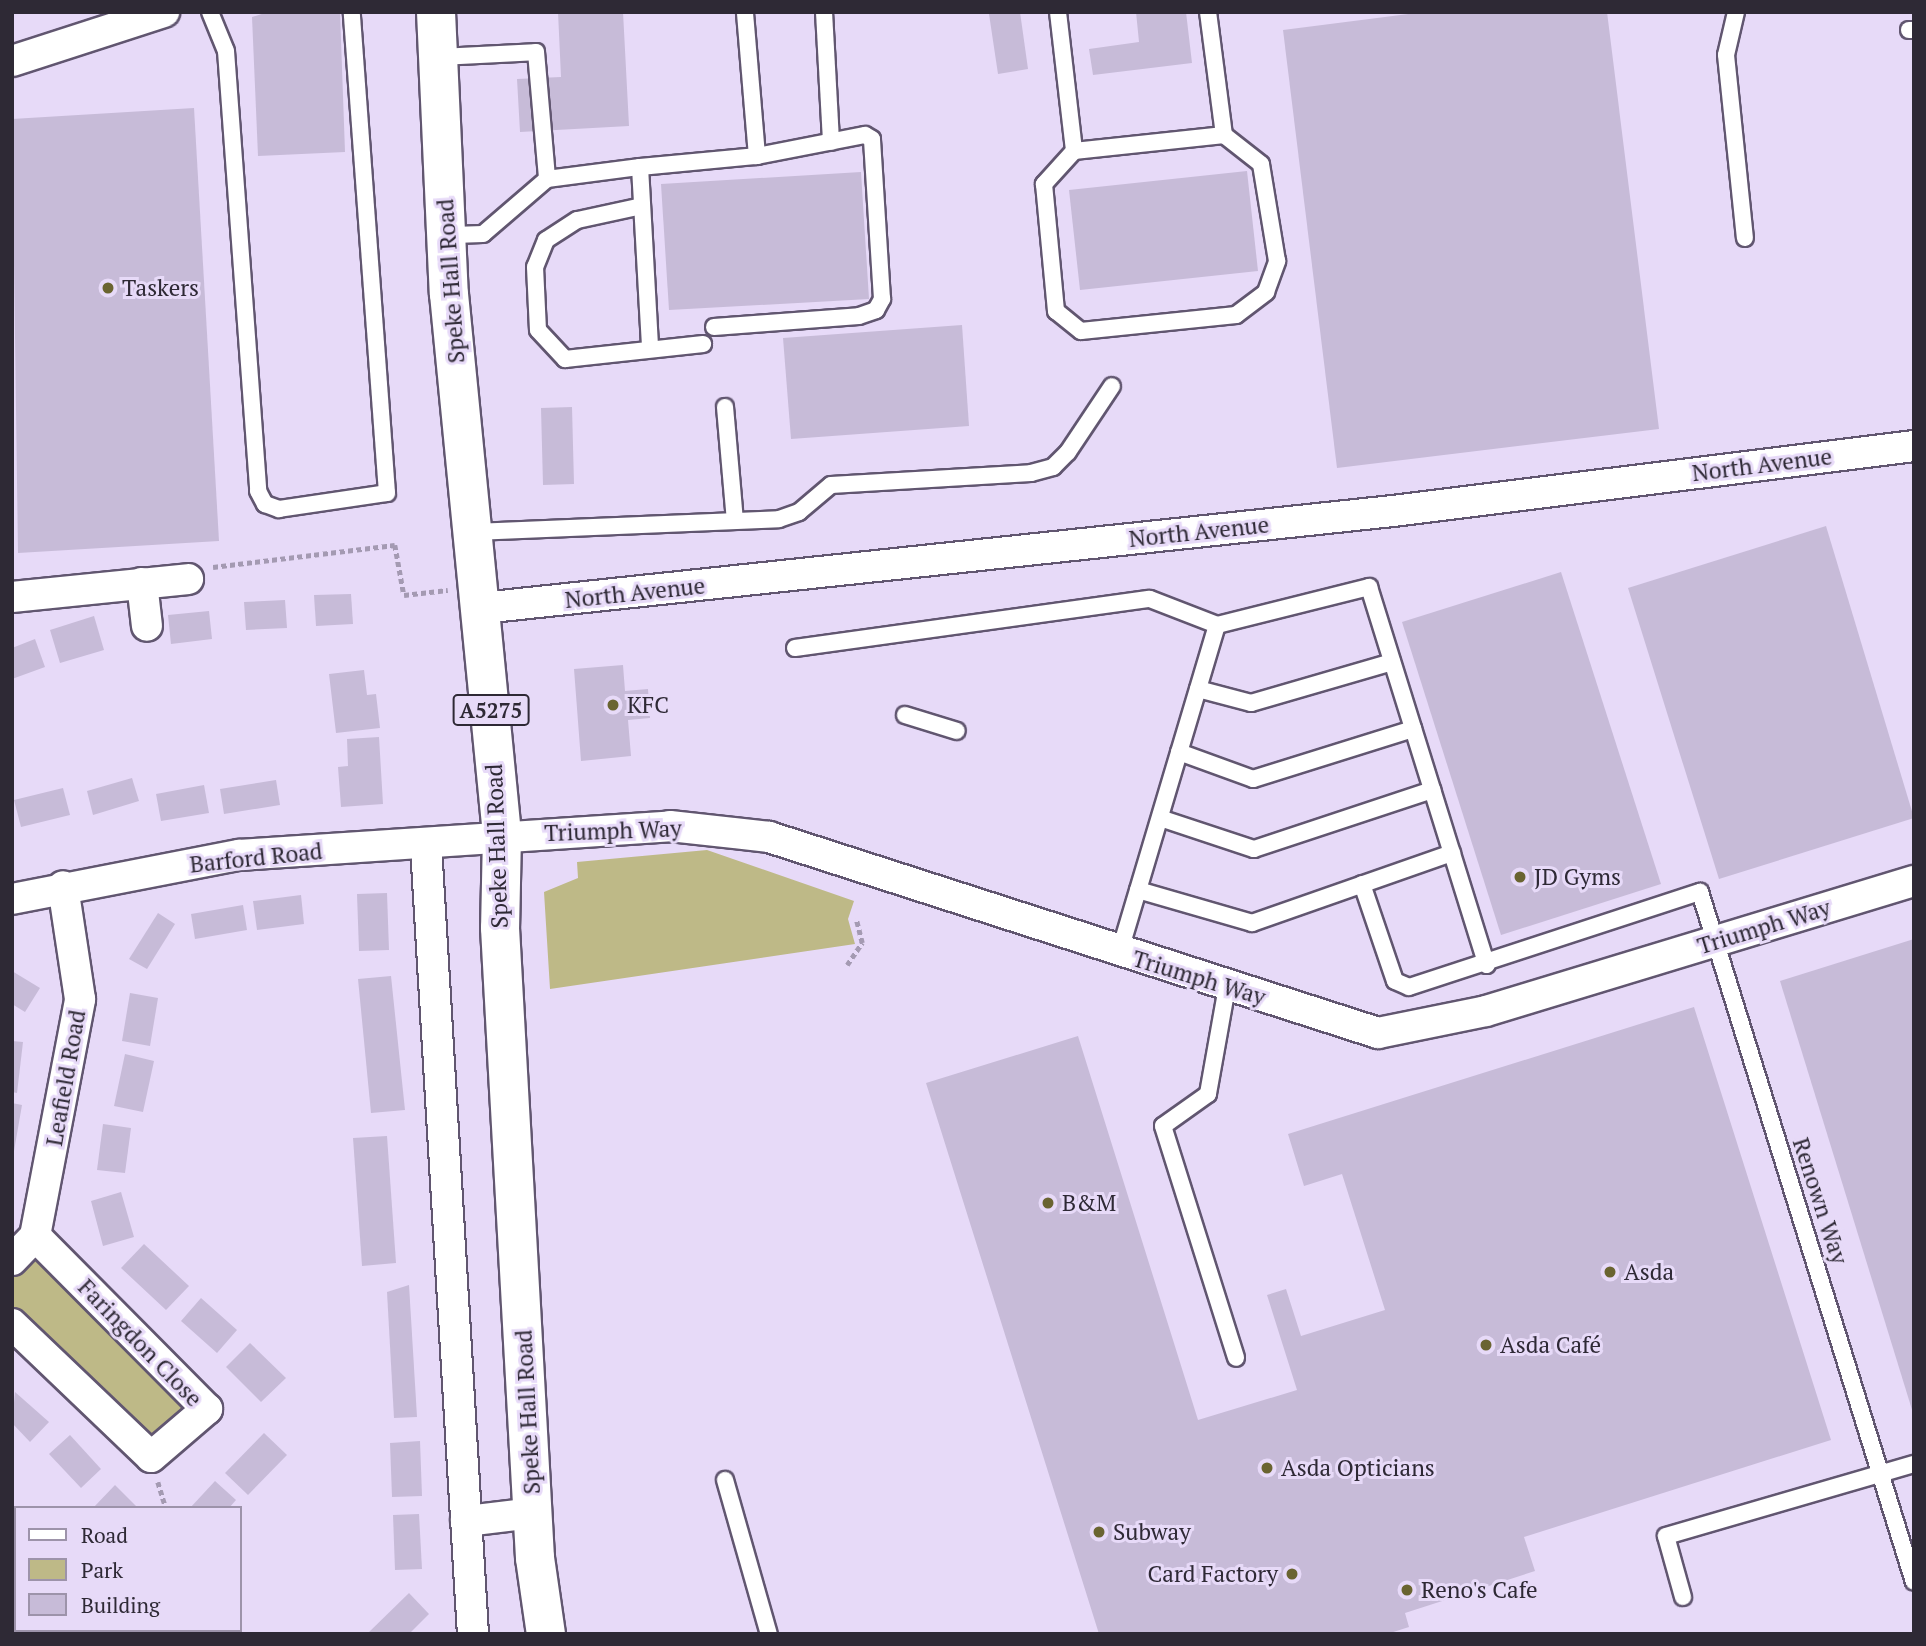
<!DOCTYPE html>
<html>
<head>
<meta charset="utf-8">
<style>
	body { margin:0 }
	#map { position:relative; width:1926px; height:1646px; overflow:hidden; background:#e7daf8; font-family:"PT Serif",serif }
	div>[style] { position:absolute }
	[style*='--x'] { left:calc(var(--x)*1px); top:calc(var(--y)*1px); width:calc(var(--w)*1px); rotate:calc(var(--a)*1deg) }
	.green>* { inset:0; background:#beb987 }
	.building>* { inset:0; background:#c7bbd8 }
	.path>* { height:4.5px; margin-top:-2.25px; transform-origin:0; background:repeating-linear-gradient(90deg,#a49ab2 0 5px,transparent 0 8.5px) }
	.roads { filter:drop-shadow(2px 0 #615670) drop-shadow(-2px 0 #615670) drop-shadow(0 2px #615670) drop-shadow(0 -2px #615670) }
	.service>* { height:16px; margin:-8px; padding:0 8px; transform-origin:8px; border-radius:8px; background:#fff }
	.minor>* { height:30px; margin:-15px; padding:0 15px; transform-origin:15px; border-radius:15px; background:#fff }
	.trunk>* { height:38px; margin:-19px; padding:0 19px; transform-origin:19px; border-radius:19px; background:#fff }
	.dots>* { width:19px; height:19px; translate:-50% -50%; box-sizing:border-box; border:4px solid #e7daf8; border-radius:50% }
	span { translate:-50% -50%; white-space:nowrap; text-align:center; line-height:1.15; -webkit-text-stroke:6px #e7daf8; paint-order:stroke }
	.shield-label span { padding:2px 5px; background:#e7daf8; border:2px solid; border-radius:5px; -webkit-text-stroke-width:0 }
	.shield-label { font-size:21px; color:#2e2935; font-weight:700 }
	.street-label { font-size:23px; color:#2e2935 }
	.poi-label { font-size:23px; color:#2e2935 }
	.left { translate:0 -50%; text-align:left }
	.right { translate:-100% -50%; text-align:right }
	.frame { position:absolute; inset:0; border:14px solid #2e2935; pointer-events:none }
	.legend { position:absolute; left:14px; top:1506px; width:228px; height:126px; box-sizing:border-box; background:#e7daf8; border:2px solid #9d93aa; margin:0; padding:9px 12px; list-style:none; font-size:21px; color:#2e2935 }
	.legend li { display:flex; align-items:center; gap:14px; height:35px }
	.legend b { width:35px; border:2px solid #9d93aa }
</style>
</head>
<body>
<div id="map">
	<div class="green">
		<i style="clip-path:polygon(707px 850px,854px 901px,848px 919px,855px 944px,550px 989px,544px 892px,578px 878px,577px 862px)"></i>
		<i style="clip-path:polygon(35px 1236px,207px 1409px,151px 1457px,12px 1324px,12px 1260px)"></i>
	</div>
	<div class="building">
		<i style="clip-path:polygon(268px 12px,340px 12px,345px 152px,258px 156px,252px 17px)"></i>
		<i style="clip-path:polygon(558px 12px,623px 12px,629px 126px,520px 132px,517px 79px,561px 77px)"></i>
		<i style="clip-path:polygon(1020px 12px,1028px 69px,998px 74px,989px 14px)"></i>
		<i style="clip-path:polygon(1136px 12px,1186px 12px,1192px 63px,1093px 75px,1089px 49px,1139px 42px)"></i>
		<i style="clip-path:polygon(1424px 12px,1607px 12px,1659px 429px,1337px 468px,1283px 30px)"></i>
		<i style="clip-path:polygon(194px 108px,219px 541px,18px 553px,12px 119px)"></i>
		<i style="clip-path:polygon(1247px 171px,1258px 271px,1080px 290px,1069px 190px)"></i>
		<i style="clip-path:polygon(861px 172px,869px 299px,669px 310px,661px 184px)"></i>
		<i style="clip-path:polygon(962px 325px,969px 426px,791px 439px,783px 338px)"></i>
		<i style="clip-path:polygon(572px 407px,574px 484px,543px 485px,541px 408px)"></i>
		<i style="clip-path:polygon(1826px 526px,1914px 818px,1719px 879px,1628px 588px)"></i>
		<i style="clip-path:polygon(1561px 572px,1661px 884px,1501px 935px,1402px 622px)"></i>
		<i style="clip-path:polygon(351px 594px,353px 624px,316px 626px,314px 595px)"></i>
		<i style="clip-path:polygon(285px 600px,287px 628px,246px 630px,244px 602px)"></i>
		<i style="clip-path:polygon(209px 611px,212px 639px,171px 644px,168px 615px)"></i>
		<i style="clip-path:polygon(94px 616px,104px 650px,60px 663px,50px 630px)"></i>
		<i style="clip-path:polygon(35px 639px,45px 667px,12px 679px,12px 648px)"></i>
		<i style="clip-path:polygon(623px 665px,625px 691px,648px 689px,650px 718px,628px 720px,631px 756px,581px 761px,574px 669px)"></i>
		<i style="clip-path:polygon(364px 670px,367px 695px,376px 694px,380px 728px,336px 733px,329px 674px)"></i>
		<i style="clip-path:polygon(379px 737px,383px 804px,341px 807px,338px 767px,348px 766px,347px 739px)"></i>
		<i style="clip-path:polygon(132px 778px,139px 801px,93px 815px,87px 791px)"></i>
		<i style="clip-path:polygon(276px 780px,280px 805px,224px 814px,220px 789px)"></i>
		<i style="clip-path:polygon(204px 785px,209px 813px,161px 821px,156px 794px)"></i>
		<i style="clip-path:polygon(63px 788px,70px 815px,21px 827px,14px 800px)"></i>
		<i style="clip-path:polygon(387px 893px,389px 950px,359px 951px,357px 894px)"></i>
		<i style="clip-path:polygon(301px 895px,304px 924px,257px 930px,253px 901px)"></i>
		<i style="clip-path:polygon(243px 905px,247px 930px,195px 939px,191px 914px)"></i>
		<i style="clip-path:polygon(158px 913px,175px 924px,147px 969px,129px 959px)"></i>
		<i style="clip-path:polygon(1914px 939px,1914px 1413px,1913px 1413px,1780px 981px)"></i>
		<i style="clip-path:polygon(12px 971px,40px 988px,25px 1012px,12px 1004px)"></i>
		<i style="clip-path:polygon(391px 976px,405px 1110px,371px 1113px,358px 979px)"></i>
		<i style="clip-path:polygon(130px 993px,158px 998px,150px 1046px,122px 1041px)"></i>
		<i style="clip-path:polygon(1694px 1007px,1831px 1440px,1524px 1537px,1535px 1571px,1405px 1613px,1409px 1627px,1387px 1634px,1099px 1634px,926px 1083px,1078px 1036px,1198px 1420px,1297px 1390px,1267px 1295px,1286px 1289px,1301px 1336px,1385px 1310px,1342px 1174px,1304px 1186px,1288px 1134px)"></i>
		<i style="clip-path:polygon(12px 1041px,23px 1042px,17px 1093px,12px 1092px)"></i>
		<i style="clip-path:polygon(125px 1054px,154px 1061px,143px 1112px,114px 1106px)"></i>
		<i style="clip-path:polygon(12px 1103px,22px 1105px,14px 1151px,12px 1151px)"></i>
		<i style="clip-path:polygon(103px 1124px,131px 1128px,125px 1173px,97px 1170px)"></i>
		<i style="clip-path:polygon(387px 1136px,396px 1263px,362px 1266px,353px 1138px)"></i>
		<i style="clip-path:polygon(121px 1192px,134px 1237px,103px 1246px,91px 1201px)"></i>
		<i style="clip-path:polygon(144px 1244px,189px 1286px,166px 1310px,121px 1268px)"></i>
		<i style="clip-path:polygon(409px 1285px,417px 1417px,394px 1418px,387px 1292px)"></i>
		<i style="clip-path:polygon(201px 1298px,237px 1330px,217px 1353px,181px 1321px)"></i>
		<i style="clip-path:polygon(250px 1343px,286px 1378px,261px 1402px,226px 1367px)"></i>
		<i style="clip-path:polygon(15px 1392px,49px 1422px,30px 1442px,12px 1423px)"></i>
		<i style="clip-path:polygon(264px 1433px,287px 1455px,248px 1495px,225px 1473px)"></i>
		<i style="clip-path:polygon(70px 1435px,101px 1469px,81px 1488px,49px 1454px)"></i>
		<i style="clip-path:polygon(420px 1441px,422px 1496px,392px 1497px,390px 1443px)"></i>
		<i style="clip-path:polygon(215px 1481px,236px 1500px,229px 1508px,190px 1508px)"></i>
		<i style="clip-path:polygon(115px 1485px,138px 1508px,93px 1508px)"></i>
		<i style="clip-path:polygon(419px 1514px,422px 1569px,395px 1570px,393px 1515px)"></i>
		<i style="clip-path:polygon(409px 1593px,429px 1614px,409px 1634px,367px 1634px)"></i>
		<i style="clip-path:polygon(12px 1628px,46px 1632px,46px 1634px,12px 1634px)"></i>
	</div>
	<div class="path">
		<i style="--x:213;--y:567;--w:183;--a:-6.9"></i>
		<i style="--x:395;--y:545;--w:51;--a:79.8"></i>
		<i style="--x:404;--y:595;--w:44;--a:-6.5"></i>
		<i style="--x:847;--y:965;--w:27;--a:-56"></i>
		<i style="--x:862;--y:943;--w:25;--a:-104"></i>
		<i style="--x:158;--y:1482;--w:27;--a:73"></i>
		<i style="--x:182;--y:1634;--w:4;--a:-76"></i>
	</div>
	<div class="roads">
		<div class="service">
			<i style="--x:210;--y:12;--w:42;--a:67.7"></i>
			<i style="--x:226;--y:51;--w:441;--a:85.8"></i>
			<i style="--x:258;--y:491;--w:15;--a:62"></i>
			<i style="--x:265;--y:504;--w:15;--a:20"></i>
			<i style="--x:279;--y:509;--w:109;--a:-8.4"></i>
			<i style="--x:387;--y:493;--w:482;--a:-94.2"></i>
			<i style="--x:824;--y:12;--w:130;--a:86.9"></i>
			<i style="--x:1058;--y:12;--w:140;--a:83.4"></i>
			<i style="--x:1074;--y:151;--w:151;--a:-6.1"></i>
			<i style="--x:1224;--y:135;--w:124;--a:-97.4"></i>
			<i style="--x:1736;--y:12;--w:44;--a:103.1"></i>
			<i style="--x:1726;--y:55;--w:184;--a:84.1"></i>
			<i style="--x:1909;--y:30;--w:5;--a:0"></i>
			<i style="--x:438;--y:57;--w:98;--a:-2.9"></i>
			<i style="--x:536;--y:52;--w:127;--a:85"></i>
			<i style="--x:547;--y:179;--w:84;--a:139.3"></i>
			<i style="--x:483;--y:234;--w:37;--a:178"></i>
			<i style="--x:1074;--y:151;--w:45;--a:132.3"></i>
			<i style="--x:1044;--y:184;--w:128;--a:84.6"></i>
			<i style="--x:1056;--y:311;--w:32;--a:39"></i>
			<i style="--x:1081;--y:331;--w:156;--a:-5.9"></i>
			<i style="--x:1236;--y:315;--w:38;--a:-37"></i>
			<i style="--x:1266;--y:292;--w:33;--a:-70"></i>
			<i style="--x:1277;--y:261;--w:98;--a:-99.4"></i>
			<i style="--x:1261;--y:164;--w:47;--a:-141.9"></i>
			<i style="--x:640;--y:167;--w:118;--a:-5.4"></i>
			<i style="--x:757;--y:156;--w:144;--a:-94.8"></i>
			<i style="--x:547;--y:179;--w:94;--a:-7.4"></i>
			<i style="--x:640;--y:167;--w:181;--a:86.8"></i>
			<i style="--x:642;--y:206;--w:66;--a:167.8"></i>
			<i style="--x:577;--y:220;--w:37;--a:147"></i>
			<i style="--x:546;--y:240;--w:29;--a:112"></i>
			<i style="--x:535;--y:267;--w:63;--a:87.3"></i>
			<i style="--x:538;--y:330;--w:40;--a:47"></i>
			<i style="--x:565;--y:359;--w:139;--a:-6.2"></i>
			<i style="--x:714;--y:327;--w:145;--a:-4.3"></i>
			<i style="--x:859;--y:316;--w:18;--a:-19"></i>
			<i style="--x:876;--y:310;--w:13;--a:-61"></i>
			<i style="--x:882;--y:299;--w:160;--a:-93.6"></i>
			<i style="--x:872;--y:139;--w:8;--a:-150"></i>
			<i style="--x:865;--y:135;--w:110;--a:169"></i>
			<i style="--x:725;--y:407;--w:114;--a:85"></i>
			<i style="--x:474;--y:532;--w:305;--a:-2.4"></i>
			<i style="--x:779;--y:519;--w:21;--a:-19"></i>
			<i style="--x:799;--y:512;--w:42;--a:-40.2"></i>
			<i style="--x:831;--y:485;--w:200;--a:-3.4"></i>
			<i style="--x:1031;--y:473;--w:23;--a:-15"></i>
			<i style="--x:1053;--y:467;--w:21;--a:-45"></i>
			<i style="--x:1068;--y:452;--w:79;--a:-56.3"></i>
			<i style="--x:1217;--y:625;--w:157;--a:-14"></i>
			<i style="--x:1369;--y:587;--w:396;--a:72.7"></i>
			<i style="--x:795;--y:648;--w:358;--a:-7.9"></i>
			<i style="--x:1150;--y:599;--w:72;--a:21.2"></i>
			<i style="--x:1217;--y:625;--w:343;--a:106.6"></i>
			<i style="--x:1198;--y:689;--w:55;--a:14.8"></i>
			<i style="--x:1251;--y:703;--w:147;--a:-16.2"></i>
			<i style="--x:905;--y:715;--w:54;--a:17.1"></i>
			<i style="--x:1179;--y:752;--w:79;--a:20"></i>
			<i style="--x:1253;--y:779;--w:168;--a:-17.4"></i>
			<i style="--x:1160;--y:818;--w:99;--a:18.3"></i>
			<i style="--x:1254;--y:849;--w:188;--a:-18.3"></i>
			<i style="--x:1362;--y:884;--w:102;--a:71.2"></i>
			<i style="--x:1395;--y:981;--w:15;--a:23"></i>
			<i style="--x:1409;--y:987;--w:306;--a:-18.1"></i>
			<i style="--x:1700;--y:892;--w:722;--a:72.77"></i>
			<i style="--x:1138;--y:890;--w:119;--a:16.1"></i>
			<i style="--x:1252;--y:923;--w:212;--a:-19.3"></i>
			<i style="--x:1227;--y:987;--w:109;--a:100.1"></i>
			<i style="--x:1208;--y:1094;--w:55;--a:144.6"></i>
			<i style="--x:1163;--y:1126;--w:243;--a:72.5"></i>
			<i style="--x:725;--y:1480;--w:160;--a:74.1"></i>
			<i style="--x:1683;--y:1597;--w:63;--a:-105.6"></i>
			<i style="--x:1666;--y:1536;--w:258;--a:-16.2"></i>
		</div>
		<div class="minor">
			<i style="--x:12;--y:61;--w:160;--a:-17.9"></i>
			<i style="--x:142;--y:583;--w:43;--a:83.4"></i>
			<i style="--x:12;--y:597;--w:177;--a:-5.8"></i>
			<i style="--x:482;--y:608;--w:916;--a:-6.08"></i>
			<i style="--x:1393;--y:511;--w:525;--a:-7.11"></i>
			<i style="--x:426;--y:846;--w:789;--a:86.59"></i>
			<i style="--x:12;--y:899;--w:231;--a:-11"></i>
			<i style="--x:239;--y:855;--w:432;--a:-3.8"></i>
			<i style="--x:670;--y:826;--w:100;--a:6.3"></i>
			<i style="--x:769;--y:837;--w:640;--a:17.84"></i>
			<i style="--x:1378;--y:1033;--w:110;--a:-11.5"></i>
			<i style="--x:1486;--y:1011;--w:447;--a:-16.9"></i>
			<i style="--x:12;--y:1260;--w:33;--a:-46"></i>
			<i style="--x:35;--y:1236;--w:241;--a:-79.2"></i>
			<i style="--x:80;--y:999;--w:114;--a:-98.6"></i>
			<i style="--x:12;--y:1324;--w:192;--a:43.7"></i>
			<i style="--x:151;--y:1457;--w:74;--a:-40.6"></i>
			<i style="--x:207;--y:1409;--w:244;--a:-134.8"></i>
			<i style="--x:466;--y:1521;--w:66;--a:-6.9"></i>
		</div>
		<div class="trunk">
			<i style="--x:436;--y:12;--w:282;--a:87.4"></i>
			<i style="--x:449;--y:294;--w:544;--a:84.4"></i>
			<i style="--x:502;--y:835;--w:93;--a:91.2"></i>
			<i style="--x:500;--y:928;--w:631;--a:86.82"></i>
			<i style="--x:535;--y:1558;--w:77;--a:81.8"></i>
		</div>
	</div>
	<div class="dots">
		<i style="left:108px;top:288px;background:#6a6431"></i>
		<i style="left:613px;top:705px;background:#6a6431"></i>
		<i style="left:1520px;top:877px;background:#6a6431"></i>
		<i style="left:1048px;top:1203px;background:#6a6431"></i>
		<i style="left:1610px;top:1272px;background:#6a6431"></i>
		<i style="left:1486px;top:1345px;background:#6a6431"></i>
		<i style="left:1267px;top:1468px;background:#6a6431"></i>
		<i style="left:1099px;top:1532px;background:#6a6431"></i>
		<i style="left:1292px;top:1574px;background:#6a6431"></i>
		<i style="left:1407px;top:1590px;background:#6a6431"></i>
	</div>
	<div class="shield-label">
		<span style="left:491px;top:710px">A5275</span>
	</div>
	<div class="street-label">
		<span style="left:451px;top:281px;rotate:-94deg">Speke Hall Road</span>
		<span style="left:1762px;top:465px;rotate:-7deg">North Avenue</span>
		<span style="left:1199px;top:532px;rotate:-6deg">North Avenue</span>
		<span style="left:635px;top:593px;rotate:-6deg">North Avenue</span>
		<span style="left:613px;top:831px;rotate:-2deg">Triumph Way</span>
		<span style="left:497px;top:846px;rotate:-92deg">Speke Hall Road</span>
		<span style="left:256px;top:858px;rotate:-6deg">Barford Road</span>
		<span style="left:1764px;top:927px;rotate:-17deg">Triumph Way</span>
		<span style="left:1199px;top:978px;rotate:17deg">Triumph Way</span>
		<span style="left:66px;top:1078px;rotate:-80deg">Leafield Road</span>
		<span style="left:1820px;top:1201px;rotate:72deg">Renown Way</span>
		<span style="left:140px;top:1343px;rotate:46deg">Faringdon Close</span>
		<span style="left:528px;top:1412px;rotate:-93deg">Speke Hall Road</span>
	</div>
	<div class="poi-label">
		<span class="left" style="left:122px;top:288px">Taskers</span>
		<span class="left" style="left:627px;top:705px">KFC</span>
		<span class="left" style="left:1534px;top:877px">JD Gyms</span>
		<span class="left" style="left:1062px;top:1203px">B&amp;M</span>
		<span class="left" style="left:1624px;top:1272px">Asda</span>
		<span class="left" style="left:1500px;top:1345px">Asda Café</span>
		<span class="left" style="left:1281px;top:1468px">Asda Opticians</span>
		<span class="left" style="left:1113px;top:1532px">Subway</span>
		<span class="right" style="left:1278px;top:1574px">Card Factory</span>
		<span class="left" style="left:1421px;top:1590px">Reno's Cafe</span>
	</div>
	<div class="frame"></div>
	<ul class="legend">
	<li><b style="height:9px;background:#fff"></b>Road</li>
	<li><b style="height:19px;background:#beb987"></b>Park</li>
	<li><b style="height:19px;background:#c7bbd8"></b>Building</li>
	</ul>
</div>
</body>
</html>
